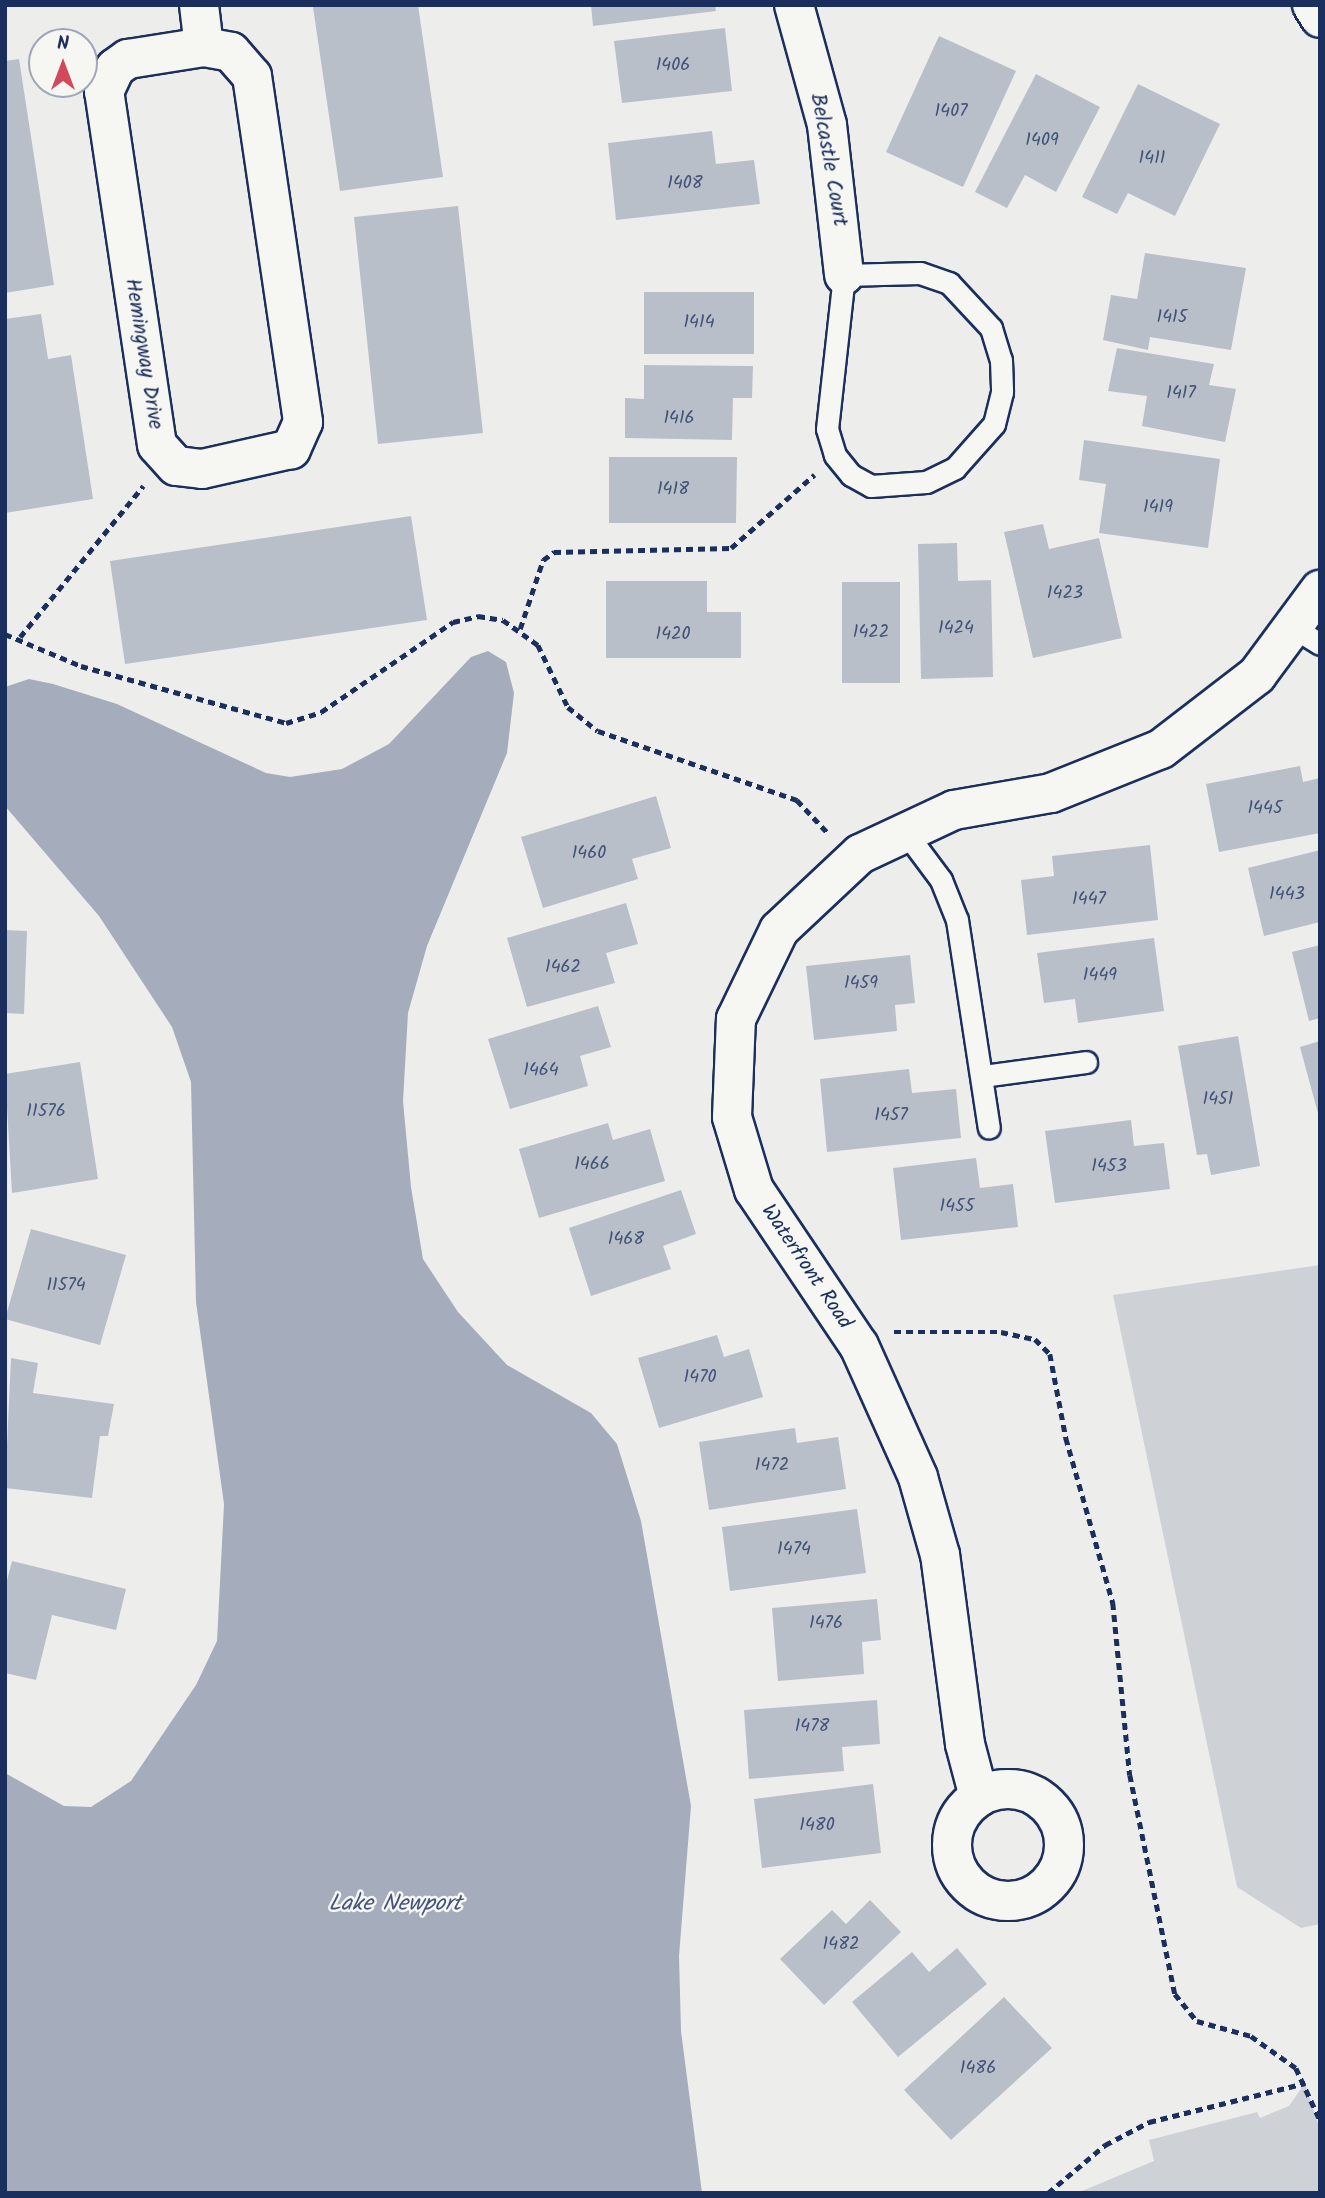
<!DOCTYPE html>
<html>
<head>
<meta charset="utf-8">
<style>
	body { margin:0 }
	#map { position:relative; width:1325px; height:2198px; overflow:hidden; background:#edeeec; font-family:Kalam,sans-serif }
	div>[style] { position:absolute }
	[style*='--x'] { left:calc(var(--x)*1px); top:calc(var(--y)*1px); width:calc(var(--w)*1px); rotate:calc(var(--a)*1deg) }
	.green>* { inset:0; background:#ced2d7 }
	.water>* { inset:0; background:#a5acbc }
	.building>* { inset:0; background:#b9bfc8 }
	.path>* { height:4.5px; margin-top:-2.25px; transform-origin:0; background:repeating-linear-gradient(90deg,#1b2f5e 0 7px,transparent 0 12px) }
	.roads { filter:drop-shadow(2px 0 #1b2f5e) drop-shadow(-2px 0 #1b2f5e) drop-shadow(0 2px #1b2f5e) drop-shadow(0 -2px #1b2f5e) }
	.service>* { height:21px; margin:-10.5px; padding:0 10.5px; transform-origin:10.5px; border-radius:10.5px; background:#f6f6f2 }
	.minor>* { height:38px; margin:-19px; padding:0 19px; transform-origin:19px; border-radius:19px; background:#f6f6f2 }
	.minor>.ring { margin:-19px; padding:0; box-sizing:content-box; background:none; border:38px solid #f6f6f2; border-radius:50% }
	span { translate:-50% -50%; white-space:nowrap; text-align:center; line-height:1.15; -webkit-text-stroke:5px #f6f6f2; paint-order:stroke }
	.number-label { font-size:18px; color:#425378 }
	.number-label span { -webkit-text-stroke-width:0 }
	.street-label { font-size:21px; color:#1b2f5e }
	.water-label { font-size:23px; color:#44547a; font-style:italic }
	.frame { position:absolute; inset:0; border:7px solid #1b2f5e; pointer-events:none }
	.north { position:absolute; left:28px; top:28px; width:70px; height:70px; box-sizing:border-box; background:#f6f6f2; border:2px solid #9ea6b7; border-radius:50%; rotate:0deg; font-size:19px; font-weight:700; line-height:28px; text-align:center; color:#1b2f5e }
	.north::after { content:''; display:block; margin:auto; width:24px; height:32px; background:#d1495b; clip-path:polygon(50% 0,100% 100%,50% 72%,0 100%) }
</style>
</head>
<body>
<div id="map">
	<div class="green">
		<i style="clip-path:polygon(1320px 1265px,1320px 1924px,1301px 1928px,1237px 1887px,1113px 1295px)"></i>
		<i style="clip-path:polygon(1305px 2083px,1320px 2130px,1320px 2193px,1077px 2193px,1154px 2161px,1149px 2140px,1257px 2112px,1260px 2118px,1289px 2106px)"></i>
	</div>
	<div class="water">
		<i style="clip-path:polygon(488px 651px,506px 662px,514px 693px,507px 753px,427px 946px,408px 1013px,403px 1101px,411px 1187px,423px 1259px,458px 1312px,507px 1365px,591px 1413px,617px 1444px,641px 1521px,691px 1806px,679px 1956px,681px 2031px,702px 2193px,5px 2193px,5px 1773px,64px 1806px,91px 1807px,131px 1781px,196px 1685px,217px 1641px,224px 1504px,196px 1302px,191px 1082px,172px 1027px,99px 916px,5px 806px,5px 687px,29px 679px,53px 684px,117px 704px,266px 773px,290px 777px,342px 769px,389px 744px,471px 657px)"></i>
	</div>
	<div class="building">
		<i style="clip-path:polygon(418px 5px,443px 177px,340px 191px,313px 7px)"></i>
		<i style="clip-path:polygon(591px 5px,715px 5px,716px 11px,593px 26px)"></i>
		<i style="clip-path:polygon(725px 28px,732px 91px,622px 103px,614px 41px)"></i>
		<i style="clip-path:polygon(939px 36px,1016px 71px,963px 187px,886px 152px)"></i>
		<i style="clip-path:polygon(19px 59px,54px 285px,5px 293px,5px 61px)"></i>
		<i style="clip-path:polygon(1036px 74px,1100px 107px,1056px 192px,1025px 175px,1007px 208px,975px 192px)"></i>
		<i style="clip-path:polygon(1138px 84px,1220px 124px,1175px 216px,1128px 193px,1117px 214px,1082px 197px)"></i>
		<i style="clip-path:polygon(712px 131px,716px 164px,754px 160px,760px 204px,616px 220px,608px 143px)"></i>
		<i style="clip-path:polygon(458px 206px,483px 433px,378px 444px,354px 217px)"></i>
		<i style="clip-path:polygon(1145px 253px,1246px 268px,1231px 350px,1150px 337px,1148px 350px,1103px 340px,1111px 295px,1137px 299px)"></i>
		<i style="clip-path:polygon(644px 292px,754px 292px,754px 354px,644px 354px)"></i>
		<i style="clip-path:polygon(41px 314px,48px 359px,71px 355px,93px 499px,5px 513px,5px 319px)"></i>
		<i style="clip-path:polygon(1117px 348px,1214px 364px,1209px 385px,1236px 389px,1225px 442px,1142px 426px,1147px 396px,1108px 391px)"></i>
		<i style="clip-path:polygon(644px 365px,753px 366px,752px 398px,733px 398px,732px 440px,625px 438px,625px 398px,644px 399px)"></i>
		<i style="clip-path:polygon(1084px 440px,1220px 459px,1208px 548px,1099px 533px,1106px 484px,1079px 480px)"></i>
		<i style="clip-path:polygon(609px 457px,737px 457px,736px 523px,609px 523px)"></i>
		<i style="clip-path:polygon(411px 516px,427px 620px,125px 664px,110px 561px)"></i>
		<i style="clip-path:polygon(1043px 524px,1049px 549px,1099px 538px,1122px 638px,1033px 658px,1004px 532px)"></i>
		<i style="clip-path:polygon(957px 543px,958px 581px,991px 580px,993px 677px,921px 679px,918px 544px)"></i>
		<i style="clip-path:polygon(606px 581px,707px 581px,707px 612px,741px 612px,741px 658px,606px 658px)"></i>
		<i style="clip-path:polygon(842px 582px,900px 582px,900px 683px,842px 683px)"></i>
		<i style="clip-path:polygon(1300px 766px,1303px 782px,1320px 778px,1320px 833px,1219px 852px,1206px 784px)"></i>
		<i style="clip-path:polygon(656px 796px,671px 848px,632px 859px,638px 879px,543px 908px,521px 837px)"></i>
		<i style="clip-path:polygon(1150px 845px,1158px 920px,1027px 935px,1021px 880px,1054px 876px,1052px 856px)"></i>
		<i style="clip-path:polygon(1320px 850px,1320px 922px,1264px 936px,1248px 868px)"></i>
		<i style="clip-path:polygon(626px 903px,638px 944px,606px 953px,615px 983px,527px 1007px,507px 938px)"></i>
		<i style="clip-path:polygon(5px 930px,27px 931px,24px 1014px,5px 1013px)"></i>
		<i style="clip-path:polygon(1154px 938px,1164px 1011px,1078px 1023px,1075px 999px,1044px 1003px,1037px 953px)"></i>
		<i style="clip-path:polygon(1320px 945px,1320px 1018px,1309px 1021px,1292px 952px)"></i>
		<i style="clip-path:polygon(910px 955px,915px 1003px,895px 1005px,897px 1031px,814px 1040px,806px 966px)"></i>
		<i style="clip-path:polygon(598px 1006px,611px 1047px,580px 1056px,588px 1086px,510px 1109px,488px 1039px)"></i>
		<i style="clip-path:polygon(1238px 1036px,1260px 1166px,1211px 1175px,1207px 1154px,1197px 1155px,1178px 1046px)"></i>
		<i style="clip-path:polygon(1320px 1041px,1320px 1117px,1319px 1117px,1300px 1047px)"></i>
		<i style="clip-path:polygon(80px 1062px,98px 1179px,12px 1193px,5px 1074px)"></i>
		<i style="clip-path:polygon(909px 1069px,912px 1093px,956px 1089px,961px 1138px,827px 1152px,820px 1079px)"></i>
		<i style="clip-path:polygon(1131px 1120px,1134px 1146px,1164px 1143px,1170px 1189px,1055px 1203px,1045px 1131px)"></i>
		<i style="clip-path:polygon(608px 1123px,613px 1140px,650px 1129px,665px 1181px,539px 1218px,519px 1149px)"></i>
		<i style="clip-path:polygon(976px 1158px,980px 1188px,1013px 1184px,1018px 1227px,901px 1240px,893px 1168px)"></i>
		<i style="clip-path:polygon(681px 1190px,696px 1234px,663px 1246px,671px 1269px,591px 1296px,569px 1228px)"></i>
		<i style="clip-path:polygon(31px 1229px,126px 1255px,100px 1345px,5px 1319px)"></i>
		<i style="clip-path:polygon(717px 1335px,724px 1357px,749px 1349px,763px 1397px,659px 1428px,638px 1358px)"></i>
		<i style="clip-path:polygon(11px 1358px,38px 1363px,33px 1393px,114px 1404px,108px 1436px,100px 1436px,92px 1498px,5px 1488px)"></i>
		<i style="clip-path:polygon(795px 1428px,797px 1443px,838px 1437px,846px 1489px,709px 1510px,699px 1442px)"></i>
		<i style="clip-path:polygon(857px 1509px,866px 1573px,730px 1591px,722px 1527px)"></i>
		<i style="clip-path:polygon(12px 1561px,126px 1589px,116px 1630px,52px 1615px,36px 1680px,5px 1673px,5px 1588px)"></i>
		<i style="clip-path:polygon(877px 1599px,881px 1640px,862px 1642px,864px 1674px,778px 1681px,772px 1608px)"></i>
		<i style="clip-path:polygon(877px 1700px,880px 1744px,842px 1747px,844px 1771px,749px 1779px,744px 1710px)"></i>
		<i style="clip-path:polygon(873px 1784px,881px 1853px,762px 1868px,754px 1799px)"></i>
		<i style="clip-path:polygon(870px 1900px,901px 1932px,824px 2005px,780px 1959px,832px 1910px,846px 1924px)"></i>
		<i style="clip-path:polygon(957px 1948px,987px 1984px,898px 2057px,852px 2002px,912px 1952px,929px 1972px)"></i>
		<i style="clip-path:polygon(1004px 1997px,1052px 2048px,951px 2140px,904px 2090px)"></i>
	</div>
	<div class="path">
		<i style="--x:520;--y:629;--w:73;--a:-71.6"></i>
		<i style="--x:543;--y:560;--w:14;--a:-36"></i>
		<i style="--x:554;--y:552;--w:177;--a:-1.3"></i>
		<i style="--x:731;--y:548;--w:111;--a:-41.3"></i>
		<i style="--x:5;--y:634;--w:82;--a:22.8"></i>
		<i style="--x:81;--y:666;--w:213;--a:15.5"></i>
		<i style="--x:286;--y:723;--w:37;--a:-17"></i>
		<i style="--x:321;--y:712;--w:160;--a:-34.3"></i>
		<i style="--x:453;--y:622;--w:26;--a:-13"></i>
		<i style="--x:478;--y:616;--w:25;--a:9"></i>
		<i style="--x:503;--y:620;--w:43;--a:35.5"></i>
		<i style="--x:538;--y:645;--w:69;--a:64.2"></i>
		<i style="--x:568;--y:707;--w:38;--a:39"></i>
		<i style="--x:598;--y:731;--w:211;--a:19.1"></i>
		<i style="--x:797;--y:800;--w:45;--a:46.8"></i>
		<i style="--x:20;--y:637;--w:195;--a:-50.8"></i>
		<i style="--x:894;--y:1332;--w:107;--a:0"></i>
		<i style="--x:1001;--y:1332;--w:35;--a:12"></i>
		<i style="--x:1035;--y:1339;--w:21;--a:45"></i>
		<i style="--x:1050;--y:1354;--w:86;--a:79.2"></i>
		<i style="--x:1066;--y:1438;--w:172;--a:74.1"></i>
		<i style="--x:1113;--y:1603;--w:173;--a:84.4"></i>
		<i style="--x:1130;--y:1775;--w:224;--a:78.4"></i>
		<i style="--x:1175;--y:1994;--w:35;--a:51"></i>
		<i style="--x:1197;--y:2021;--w:56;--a:15.5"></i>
		<i style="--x:1251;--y:2036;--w:55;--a:35.4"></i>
		<i style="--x:1296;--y:2068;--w:57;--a:65.2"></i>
		<i style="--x:1048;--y:2193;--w:75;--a:-40.1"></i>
		<i style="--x:1105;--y:2145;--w:50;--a:-27.6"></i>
		<i style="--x:1149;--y:2122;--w:161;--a:-14"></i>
	</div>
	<div class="roads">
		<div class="service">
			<i style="--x:920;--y:273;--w:31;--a:19"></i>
			<i style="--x:949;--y:283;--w:62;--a:47"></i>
			<i style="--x:991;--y:328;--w:34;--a:73"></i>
			<i style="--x:1001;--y:360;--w:32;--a:88"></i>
			<i style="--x:1002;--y:392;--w:33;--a:104"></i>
			<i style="--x:994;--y:424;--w:59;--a:131.6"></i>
			<i style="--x:955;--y:468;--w:32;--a:154"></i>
			<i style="--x:926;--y:482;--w:55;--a:175.8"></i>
			<i style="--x:871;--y:486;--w:23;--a:-151"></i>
			<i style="--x:851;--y:475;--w:26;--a:-129"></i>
			<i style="--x:835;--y:455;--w:27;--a:-107"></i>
			<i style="--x:827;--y:429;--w:155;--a:-83.7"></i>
			<i style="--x:844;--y:275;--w:76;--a:-1.5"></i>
			<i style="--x:1296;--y:629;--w:28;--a:32"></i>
			<i style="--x:903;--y:829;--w:64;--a:53.3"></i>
			<i style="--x:941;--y:880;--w:43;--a:68.2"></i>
			<i style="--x:957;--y:920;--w:210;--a:81.3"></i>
			<i style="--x:983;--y:1076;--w:104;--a:-7.7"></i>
		</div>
		<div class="minor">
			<i style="--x:199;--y:5;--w:42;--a:83.2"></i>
			<i style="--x:794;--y:5;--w:124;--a:74.6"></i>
			<i style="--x:827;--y:125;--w:151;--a:83.5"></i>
			<i style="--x:1312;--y:5;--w:15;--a:58"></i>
			<i style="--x:204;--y:47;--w:27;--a:10"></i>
			<i style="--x:231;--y:52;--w:32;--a:49"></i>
			<i style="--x:252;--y:76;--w:350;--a:81.6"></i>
			<i style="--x:303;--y:422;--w:30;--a:114"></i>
			<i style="--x:291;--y:449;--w:91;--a:167.3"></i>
			<i style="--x:202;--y:469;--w:26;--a:-173"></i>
			<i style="--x:176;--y:466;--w:28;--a:-132"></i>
			<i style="--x:157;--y:445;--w:357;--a:-98.5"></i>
			<i style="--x:104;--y:92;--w:26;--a:-65"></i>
			<i style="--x:115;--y:68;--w:16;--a:-35"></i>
			<i style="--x:128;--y:59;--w:77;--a:-9"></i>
			<i class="ring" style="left:952px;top:1789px;width:74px;height:74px"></i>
			<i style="--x:979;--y:1797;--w:55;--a:-104.8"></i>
			<i style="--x:965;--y:1744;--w:191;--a:-97.5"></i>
			<i style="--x:940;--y:1555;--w:81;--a:-105.8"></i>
			<i style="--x:918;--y:1477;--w:144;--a:-114.2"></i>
			<i style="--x:859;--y:1346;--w:188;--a:-123.9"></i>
			<i style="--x:754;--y:1190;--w:76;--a:-106.8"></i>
			<i style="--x:732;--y:1117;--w:98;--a:-87.7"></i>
			<i style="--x:736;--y:1019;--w:99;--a:-64.2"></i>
			<i style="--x:779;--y:930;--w:111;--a:-43.2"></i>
			<i style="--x:860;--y:854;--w:104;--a:-25.1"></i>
			<i style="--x:954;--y:810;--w:98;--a:-9.9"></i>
			<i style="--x:1051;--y:793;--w:118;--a:-21.8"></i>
			<i style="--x:1161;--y:749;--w:121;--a:-37.6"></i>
			<i style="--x:1257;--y:675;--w:106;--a:-53.5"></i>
		</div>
	</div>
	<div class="number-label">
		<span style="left:673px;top:66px">1406</span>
		<span style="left:951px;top:112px">1407</span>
		<span style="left:1042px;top:141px">1409</span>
		<span style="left:1152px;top:159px">1411</span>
		<span style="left:685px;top:184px">1408</span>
		<span style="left:1172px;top:318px">1415</span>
		<span style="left:699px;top:323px">1414</span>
		<span style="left:1181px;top:394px">1417</span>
		<span style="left:679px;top:419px">1416</span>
		<span style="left:673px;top:490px">1418</span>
		<span style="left:1158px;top:508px">1419</span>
		<span style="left:1065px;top:594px">1423</span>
		<span style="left:956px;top:629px">1424</span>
		<span style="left:871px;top:633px">1422</span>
		<span style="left:673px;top:635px">1420</span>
		<span style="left:1265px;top:809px">1445</span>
		<span style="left:589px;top:854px">1460</span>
		<span style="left:1287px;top:895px">1443</span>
		<span style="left:1089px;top:900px">1447</span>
		<span style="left:563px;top:968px">1462</span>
		<span style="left:1100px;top:976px">1449</span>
		<span style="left:861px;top:984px">1459</span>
		<span style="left:541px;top:1071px">1464</span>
		<span style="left:1218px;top:1100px">1451</span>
		<span style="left:46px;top:1112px">11576</span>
		<span style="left:891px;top:1116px">1457</span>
		<span style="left:592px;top:1165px">1466</span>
		<span style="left:1109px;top:1167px">1453</span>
		<span style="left:957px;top:1207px">1455</span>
		<span style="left:626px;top:1240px">1468</span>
		<span style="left:66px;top:1286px">11574</span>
		<span style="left:700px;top:1378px">1470</span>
		<span style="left:772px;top:1466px">1472</span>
		<span style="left:794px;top:1550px">1474</span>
		<span style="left:826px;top:1624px">1476</span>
		<span style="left:812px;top:1727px">1478</span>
		<span style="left:817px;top:1826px">1480</span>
		<span style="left:841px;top:1945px">1482</span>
		<span style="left:978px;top:2069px">1486</span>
	</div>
	<div class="street-label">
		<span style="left:828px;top:160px;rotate:80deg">Belcastle Court</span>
		<span style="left:143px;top:354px;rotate:81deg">Hemingway Drive</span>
		<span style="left:806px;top:1267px;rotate:56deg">Waterfront Road</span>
	</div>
	<div class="water-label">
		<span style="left:395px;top:1904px">Lake Newport</span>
	</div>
	<div class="frame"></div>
	<div class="north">N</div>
</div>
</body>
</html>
